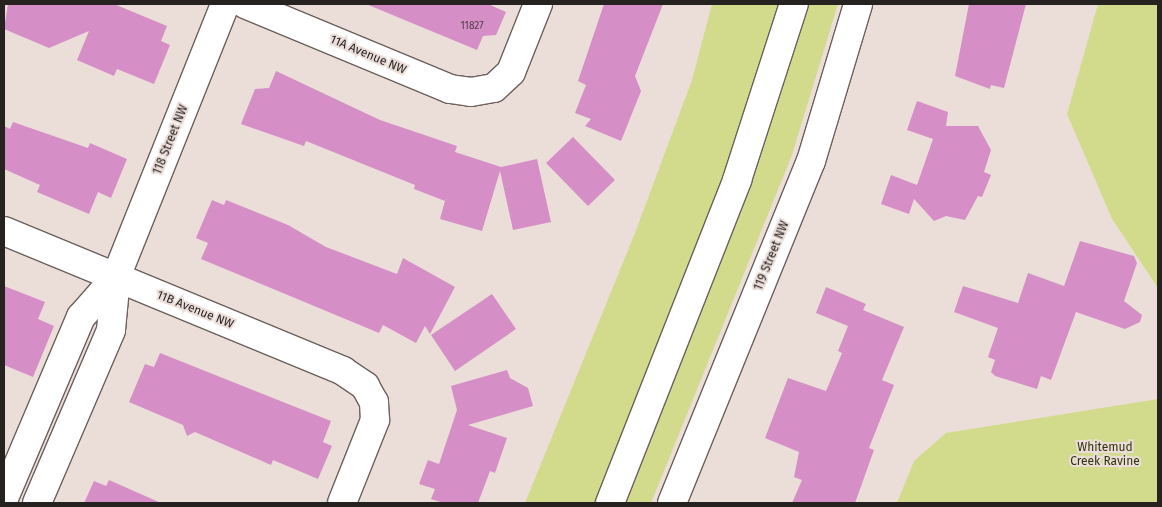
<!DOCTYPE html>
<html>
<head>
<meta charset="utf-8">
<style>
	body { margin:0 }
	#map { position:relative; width:1162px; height:507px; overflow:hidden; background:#ebded9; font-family:"Fira Sans",sans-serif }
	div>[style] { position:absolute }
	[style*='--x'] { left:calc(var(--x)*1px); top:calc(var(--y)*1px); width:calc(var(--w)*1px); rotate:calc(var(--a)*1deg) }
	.green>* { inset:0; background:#d2db8c }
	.building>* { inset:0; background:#d68ec7 }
	.roads { filter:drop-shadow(1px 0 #6b605c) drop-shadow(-1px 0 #6b605c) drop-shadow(0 1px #6b605c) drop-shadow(0 -1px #6b605c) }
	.minor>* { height:28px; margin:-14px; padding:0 14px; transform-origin:14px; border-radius:14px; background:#fff }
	span { translate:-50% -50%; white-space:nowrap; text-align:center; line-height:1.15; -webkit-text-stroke:4px #ebded9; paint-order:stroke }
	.number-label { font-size:10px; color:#523d4a }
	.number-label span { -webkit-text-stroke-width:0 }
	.street-label { font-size:12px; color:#262220 }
	.park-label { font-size:12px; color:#2f320b }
	.frame { position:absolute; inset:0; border:5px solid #262220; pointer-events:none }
</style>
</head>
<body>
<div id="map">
	<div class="green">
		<i style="clip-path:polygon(712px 4px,838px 4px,792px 155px,651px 503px,525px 503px,635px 233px,692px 80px)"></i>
		<i style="clip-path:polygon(1098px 4px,1158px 4px,1158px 288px,1112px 219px,1067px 114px)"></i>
		<i style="clip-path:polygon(1158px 399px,1158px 503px,897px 503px,914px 461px,946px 433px)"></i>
	</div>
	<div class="building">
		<i style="clip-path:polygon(8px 4px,114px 4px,167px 26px,161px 41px,170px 45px,154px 84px,117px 69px,114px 76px,77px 60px,89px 31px,49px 48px,4px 29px)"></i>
		<i style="clip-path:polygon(366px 4px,488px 4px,506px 12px,496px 35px,483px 36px,477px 50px)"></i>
		<i style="clip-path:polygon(604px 4px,663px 4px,635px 76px,641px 91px,621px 141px,585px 126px,591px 119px,575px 113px,586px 85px,578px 81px)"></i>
		<i style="clip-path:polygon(969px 4px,1026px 4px,1004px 88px,991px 85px,990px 89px,955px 76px)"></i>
		<i style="clip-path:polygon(276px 71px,380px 120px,457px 146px,455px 152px,501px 167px,537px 159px,551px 222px,513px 230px,500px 171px,482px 231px,440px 219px,445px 201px,414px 189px,415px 185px,306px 141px,304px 146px,241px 124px,255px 89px,269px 88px)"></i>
		<i style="clip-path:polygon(917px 101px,948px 112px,946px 126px,978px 126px,991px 150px,984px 172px,991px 175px,982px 197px,978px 196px,965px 220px,946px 216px,934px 221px,914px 199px,909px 214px,881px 204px,891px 175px,917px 185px,933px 139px,907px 130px)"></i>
		<i style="clip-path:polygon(13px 122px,88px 148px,90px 143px,127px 159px,111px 198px,98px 192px,89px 214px,37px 192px,40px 185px,4px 169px,4px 126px,10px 129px)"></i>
		<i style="clip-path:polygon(573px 137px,615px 180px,588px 206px,546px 163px)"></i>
		<i style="clip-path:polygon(212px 200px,224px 205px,226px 200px,288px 225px,326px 247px,397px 274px,403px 258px,455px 287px,430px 334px,425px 326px,416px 343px,383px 325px,379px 333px,201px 259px,208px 243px,196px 238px)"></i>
		<i style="clip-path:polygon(1080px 241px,1134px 256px,1137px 263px,1124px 301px,1142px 315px,1140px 322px,1125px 329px,1076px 312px,1051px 380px,1041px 376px,1037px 389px,995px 376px,991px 372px,995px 360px,988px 357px,998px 328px,954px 312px,963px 286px,1018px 303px,1028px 273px,1064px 286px)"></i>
		<i style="clip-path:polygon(4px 286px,45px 302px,38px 319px,54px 326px,33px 377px,4px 365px)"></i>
		<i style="clip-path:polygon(826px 287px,866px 304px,863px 310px,904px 327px,882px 380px,894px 385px,869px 448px,874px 450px,855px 503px,792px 503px,802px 480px,794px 477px,799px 452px,765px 438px,788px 378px,826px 391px,842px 353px,838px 351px,848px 326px,816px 313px)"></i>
		<i style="clip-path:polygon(492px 294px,516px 329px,455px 371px,431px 335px)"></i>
		<i style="clip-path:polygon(160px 353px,331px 421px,323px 442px,332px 446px,318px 479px,273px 460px,271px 465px,195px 432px,187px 436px,183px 425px,129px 402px,145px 364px,154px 367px)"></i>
		<i style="clip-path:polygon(507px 370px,510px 378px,528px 388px,533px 406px,468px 425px,507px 438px,495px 473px,490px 471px,478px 503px,443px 503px,431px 499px,435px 489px,419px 484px,428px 460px,439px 464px,457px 410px,451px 386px)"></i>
		<i style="clip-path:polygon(109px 480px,161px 503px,84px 503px,94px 481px,106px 486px)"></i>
	</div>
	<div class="roads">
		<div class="minor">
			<i style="--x:245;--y:4;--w:222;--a:22.5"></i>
			<i style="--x:450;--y:89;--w:21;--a:8"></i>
			<i style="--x:471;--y:92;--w:23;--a:-10"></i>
			<i style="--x:494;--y:88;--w:23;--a:-43"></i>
			<i style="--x:511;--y:72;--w:73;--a:-68.3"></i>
			<i style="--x:4;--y:231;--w:367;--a:22.4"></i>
			<i style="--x:343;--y:371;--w:27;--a:34"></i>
			<i style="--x:365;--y:386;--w:18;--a:61"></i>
			<i style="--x:374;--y:402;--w:18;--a:87"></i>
			<i style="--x:375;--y:420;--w:89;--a:111.7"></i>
			<i style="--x:4;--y:498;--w:197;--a:-67"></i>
			<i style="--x:81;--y:317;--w:53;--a:-48.8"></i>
			<i style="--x:37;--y:503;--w:188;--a:-66.8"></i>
			<i style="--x:111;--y:330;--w:53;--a:-84.6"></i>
			<i style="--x:116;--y:277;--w:294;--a:-68.2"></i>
			<i style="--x:610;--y:503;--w:347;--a:-68.5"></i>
			<i style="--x:737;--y:180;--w:185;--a:-72.1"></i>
			<i style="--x:672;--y:503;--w:369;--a:-67.9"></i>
			<i style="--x:811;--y:161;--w:164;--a:-73.3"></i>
		</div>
	</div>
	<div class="number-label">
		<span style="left:472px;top:27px">11827</span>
	</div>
	<div class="street-label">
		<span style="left:368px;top:55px;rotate:23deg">11A Avenue NW</span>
		<span style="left:171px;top:140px;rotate:-68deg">118 Street NW</span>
		<span style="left:772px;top:256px;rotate:-68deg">119 Street NW</span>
		<span style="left:195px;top:310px;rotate:22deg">11B Avenue NW</span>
	</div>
	<div class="park-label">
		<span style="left:1105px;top:455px">Whitemud<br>Creek Ravine</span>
	</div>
	<div class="frame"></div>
</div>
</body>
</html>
